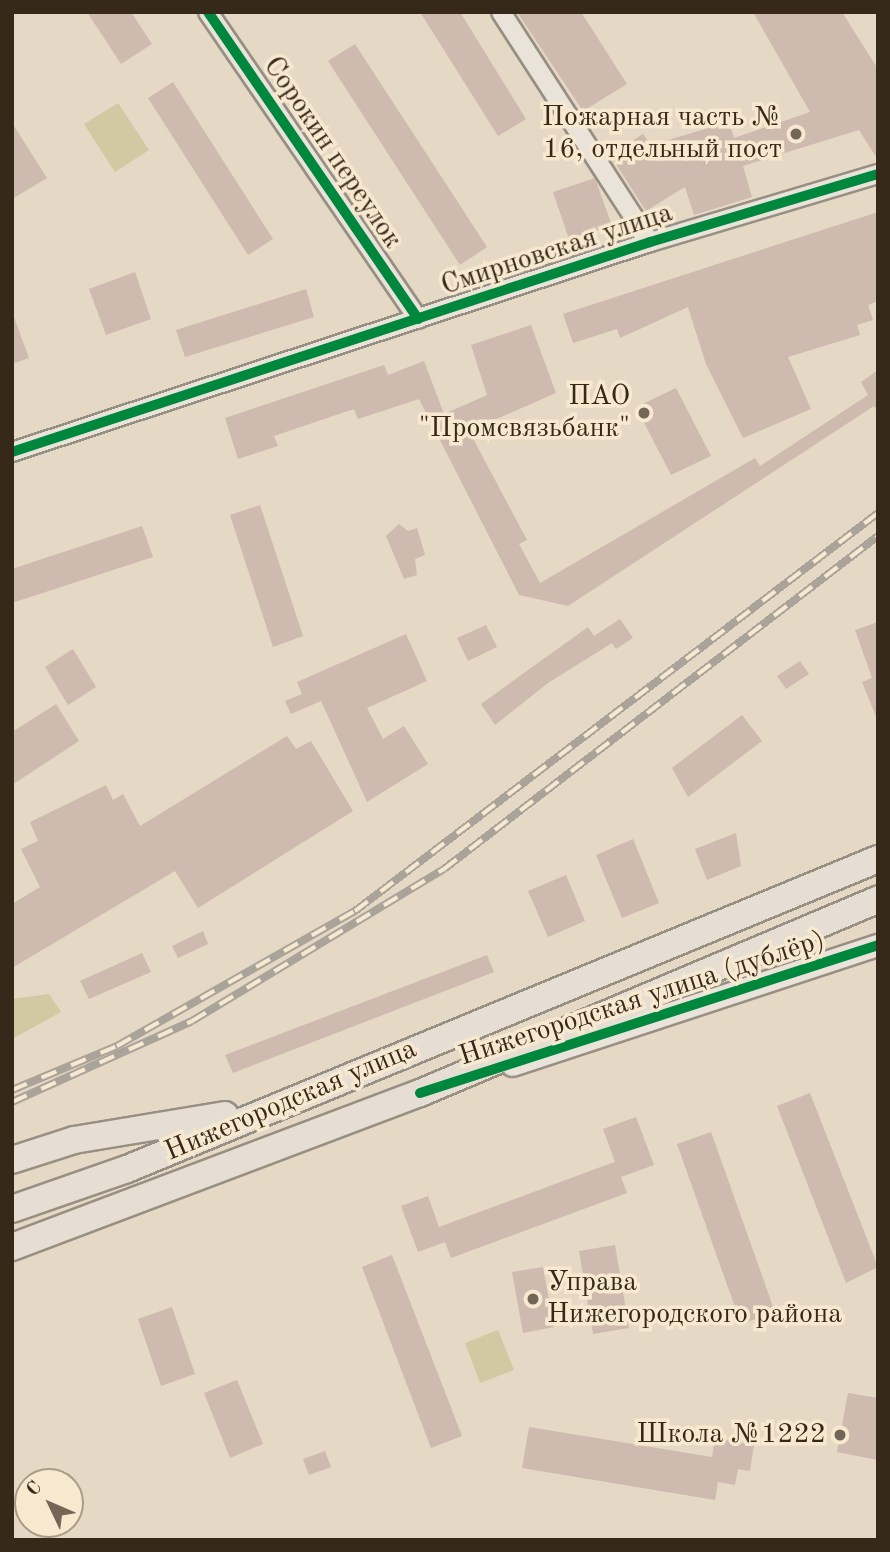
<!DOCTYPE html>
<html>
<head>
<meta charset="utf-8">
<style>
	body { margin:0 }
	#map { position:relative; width:890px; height:1552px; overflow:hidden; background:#e5d8c4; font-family:"Old Standard TT",serif }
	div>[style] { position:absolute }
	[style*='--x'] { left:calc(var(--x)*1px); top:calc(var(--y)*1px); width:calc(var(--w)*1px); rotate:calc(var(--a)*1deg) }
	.green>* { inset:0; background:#d2c9a3 }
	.building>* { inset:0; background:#cebaaf }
	.roads { filter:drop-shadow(2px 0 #988f83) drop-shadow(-2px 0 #988f83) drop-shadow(0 2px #988f83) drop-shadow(0 -2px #988f83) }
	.minor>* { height:18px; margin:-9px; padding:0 9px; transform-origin:9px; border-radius:9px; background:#e9e3d9 }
	.tertiary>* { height:21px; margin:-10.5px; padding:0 10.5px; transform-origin:10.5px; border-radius:10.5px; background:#e9e3d9 }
	.primary>* { height:26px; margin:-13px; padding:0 13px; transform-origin:13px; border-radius:13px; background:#e6ded2 }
	.rail>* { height:8px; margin-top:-4px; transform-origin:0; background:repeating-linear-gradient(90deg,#f7e8d0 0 16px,#aaa39a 0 32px); box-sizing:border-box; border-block:2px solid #aaa39a }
	.cycleway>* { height:10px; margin:-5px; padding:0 5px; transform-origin:5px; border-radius:5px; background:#00873e }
	.dots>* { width:19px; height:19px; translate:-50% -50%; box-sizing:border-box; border:4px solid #f7e8d0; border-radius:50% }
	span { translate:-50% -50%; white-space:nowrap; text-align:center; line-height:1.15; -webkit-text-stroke:7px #f7e8d0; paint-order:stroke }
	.poi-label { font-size:28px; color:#36291a }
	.right { translate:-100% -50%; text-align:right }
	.left { translate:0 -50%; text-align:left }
	.street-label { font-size:28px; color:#36291a }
	.frame { position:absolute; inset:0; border:14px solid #36291a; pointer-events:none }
	.north { position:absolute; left:14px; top:1468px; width:70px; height:70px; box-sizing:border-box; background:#f7e8d0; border:2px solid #aa9c87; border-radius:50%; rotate:314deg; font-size:19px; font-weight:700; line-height:28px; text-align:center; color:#36291a }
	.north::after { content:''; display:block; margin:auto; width:24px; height:32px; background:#736656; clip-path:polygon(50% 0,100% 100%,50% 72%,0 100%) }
</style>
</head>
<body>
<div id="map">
	<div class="green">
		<i style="clip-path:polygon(118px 103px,149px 150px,115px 172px,84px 124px)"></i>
		<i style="clip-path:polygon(49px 994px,61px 1012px,12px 1039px,12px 999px)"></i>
		<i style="clip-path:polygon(498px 1330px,514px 1370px,480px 1383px,465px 1343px)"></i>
	</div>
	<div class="building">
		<i style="clip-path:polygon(87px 12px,131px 12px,152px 44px,121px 64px)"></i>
		<i style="clip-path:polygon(420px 12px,460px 12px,526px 119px,498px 136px)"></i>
		<i style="clip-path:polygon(517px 12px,581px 12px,627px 84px,583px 111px)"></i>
		<i style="clip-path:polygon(753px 12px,842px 12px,878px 69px,878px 160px,859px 130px,743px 166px,752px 197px,694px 215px,685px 187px,646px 211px,610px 155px,643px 134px,651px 145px,729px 122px,734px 138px,810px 112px)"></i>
		<i style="clip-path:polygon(355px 44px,487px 247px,460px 265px,328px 61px)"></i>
		<i style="clip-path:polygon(173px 82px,273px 239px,248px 255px,148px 98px)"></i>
		<i style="clip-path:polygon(12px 123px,47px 178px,12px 199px)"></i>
		<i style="clip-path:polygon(595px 178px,612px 226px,569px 239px,553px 192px)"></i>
		<i style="clip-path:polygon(878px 212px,878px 301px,868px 305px,873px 320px,857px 325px,860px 335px,788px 357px,811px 409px,743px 438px,706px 364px,688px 307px,620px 338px,617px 329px,573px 343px,563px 314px)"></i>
		<i style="clip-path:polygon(135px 272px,151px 319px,106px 335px,89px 289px)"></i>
		<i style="clip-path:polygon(306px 289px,314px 317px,185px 357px,176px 330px)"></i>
		<i style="clip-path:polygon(14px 317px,29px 358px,12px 364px,12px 318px)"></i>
		<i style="clip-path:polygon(531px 325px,556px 393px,469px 431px,527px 540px,519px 544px,540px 583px,755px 458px,760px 466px,868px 395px,861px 382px,878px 370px,878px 412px,874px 406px,568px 606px,519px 595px,419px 399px,358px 419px,354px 409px,274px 436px,278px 446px,238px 459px,225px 418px,384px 365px,388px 375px,424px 361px,444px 414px,487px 395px,471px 345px)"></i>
		<i style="clip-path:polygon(676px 388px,711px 456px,671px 475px,636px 407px)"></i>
		<i style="clip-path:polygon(260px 505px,303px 636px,273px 647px,230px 515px)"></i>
		<i style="clip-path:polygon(399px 524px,408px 531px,417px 528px,425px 555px,415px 559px,417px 575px,404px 579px,386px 536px)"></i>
		<i style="clip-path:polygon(142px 526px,153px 557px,12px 603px,12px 569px)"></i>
		<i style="clip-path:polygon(620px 619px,633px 638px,616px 649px,612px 643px,548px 683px,495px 725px,481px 704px,588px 627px,594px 636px)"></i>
		<i style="clip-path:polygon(878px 622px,878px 719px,877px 719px,862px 682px,872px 678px,855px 630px)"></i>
		<i style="clip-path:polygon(486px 625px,497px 647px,468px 661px,457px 638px)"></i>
		<i style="clip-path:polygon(406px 634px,427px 681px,367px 708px,383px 739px,404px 726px,428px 764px,367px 802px,321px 701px,291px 714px,285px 701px,302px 694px,297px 682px)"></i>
		<i style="clip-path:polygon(73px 649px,96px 687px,68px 705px,45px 667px)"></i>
		<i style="clip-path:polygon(800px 661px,809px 674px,786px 689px,777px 676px)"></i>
		<i style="clip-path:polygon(56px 704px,79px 741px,12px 785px,12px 732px)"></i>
		<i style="clip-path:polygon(742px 715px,762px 741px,688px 797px,672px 768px)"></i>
		<i style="clip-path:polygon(287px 736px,296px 749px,311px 741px,353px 811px,198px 908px,175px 871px,12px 968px,12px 904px,40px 887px,21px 849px,38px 841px,30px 822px,106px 785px,113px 800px,123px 794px,140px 826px)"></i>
		<i style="clip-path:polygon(736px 833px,741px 866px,707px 880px,695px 849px)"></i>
		<i style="clip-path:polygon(633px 839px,659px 903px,622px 918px,596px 855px)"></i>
		<i style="clip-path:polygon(566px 875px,585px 921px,548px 937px,528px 891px)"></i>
		<i style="clip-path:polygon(203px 931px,208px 944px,178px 958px,172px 946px)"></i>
		<i style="clip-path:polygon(142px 953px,151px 972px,89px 999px,80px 981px)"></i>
		<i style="clip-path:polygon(487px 955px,494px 972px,233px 1073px,225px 1055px)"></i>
		<i style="clip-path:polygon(810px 1093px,878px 1267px,846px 1283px,777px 1106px)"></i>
		<i style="clip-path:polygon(636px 1117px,654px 1165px,621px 1177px,627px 1193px,451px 1258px,445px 1242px,418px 1252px,401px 1206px,428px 1196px,439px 1227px,598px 1168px,615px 1162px,603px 1129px)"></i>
		<i style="clip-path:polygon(711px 1132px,775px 1312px,741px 1324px,677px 1144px)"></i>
		<i style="clip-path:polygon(615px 1245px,629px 1328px,593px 1334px,579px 1251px)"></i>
		<i style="clip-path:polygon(392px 1255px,462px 1436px,431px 1448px,362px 1267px)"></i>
		<i style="clip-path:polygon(543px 1267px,554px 1327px,523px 1333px,512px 1272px)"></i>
		<i style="clip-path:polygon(172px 1307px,195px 1374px,161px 1386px,138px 1319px)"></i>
		<i style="clip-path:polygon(237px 1380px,263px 1444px,230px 1458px,204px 1393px)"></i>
		<i style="clip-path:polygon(848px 1393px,878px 1398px,878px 1460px,837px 1452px)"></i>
		<i style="clip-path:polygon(529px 1427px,712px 1457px,715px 1438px,754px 1445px,750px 1471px,738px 1469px,735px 1485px,718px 1482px,715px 1500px,522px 1468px)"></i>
		<i style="clip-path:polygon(325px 1451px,331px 1467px,309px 1475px,303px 1459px)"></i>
	</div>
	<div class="roads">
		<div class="minor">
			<i style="--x:208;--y:12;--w:372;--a:55.6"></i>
			<i style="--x:501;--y:12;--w:274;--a:57.1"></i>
			<i style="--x:12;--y:452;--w:672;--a:-18.22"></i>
			<i style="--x:650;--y:242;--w:238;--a:-16.6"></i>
		</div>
		<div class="tertiary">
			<i style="--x:512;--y:1065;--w:385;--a:-18.2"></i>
		</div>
		<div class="primary">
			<i style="--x:12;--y:1160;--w:65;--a:-17.9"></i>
			<i style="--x:74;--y:1140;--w:153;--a:-9.4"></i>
			<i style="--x:12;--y:1209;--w:122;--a:-19.2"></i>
			<i style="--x:127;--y:1169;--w:812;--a:-22.43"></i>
			<i style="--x:12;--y:1247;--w:436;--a:-20.7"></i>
			<i style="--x:420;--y:1093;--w:497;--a:-22.9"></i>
		</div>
	</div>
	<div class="rail">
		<i style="--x:12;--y:1090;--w:114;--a:-22.7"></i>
		<i style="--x:117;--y:1046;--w:274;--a:-29.6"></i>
		<i style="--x:355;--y:911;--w:657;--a:-37.27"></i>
		<i style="--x:12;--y:1102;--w:197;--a:-24.2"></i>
		<i style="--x:192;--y:1021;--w:294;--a:-31.1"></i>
		<i style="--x:444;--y:869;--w:547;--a:-37.5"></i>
	</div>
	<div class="cycleway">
		<i style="--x:208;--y:12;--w:372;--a:55.6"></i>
		<i style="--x:12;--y:452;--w:672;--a:-18.22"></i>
		<i style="--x:650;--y:242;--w:238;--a:-16.6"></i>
		<i style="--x:420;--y:1093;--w:481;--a:-17.9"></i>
	</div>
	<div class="dots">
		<i style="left:796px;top:134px;background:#736656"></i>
		<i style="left:644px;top:413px;background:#736656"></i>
		<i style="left:533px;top:1299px;background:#736656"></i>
		<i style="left:840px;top:1435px;background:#736656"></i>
	</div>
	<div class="poi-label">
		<span class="right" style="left:782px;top:134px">Пожарная часть №<br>16, отдельный пост</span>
		<span class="right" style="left:630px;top:413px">ПАО<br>"Промсвязьбанк"</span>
		<span class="left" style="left:547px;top:1299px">Управа<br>Нижегородского района</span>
		<span class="right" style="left:826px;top:1435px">Школа №1222</span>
	</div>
	<div class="street-label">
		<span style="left:332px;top:153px;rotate:56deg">Сорокин переулок</span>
		<span style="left:557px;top:250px;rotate:-18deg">Смирновская улица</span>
		<span style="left:642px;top:999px;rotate:-18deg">Нижегородская улица (дублёр)</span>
		<span style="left:291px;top:1101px;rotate:-23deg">Нижегородская улица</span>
	</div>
	<div class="frame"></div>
	<div class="north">С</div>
</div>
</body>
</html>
